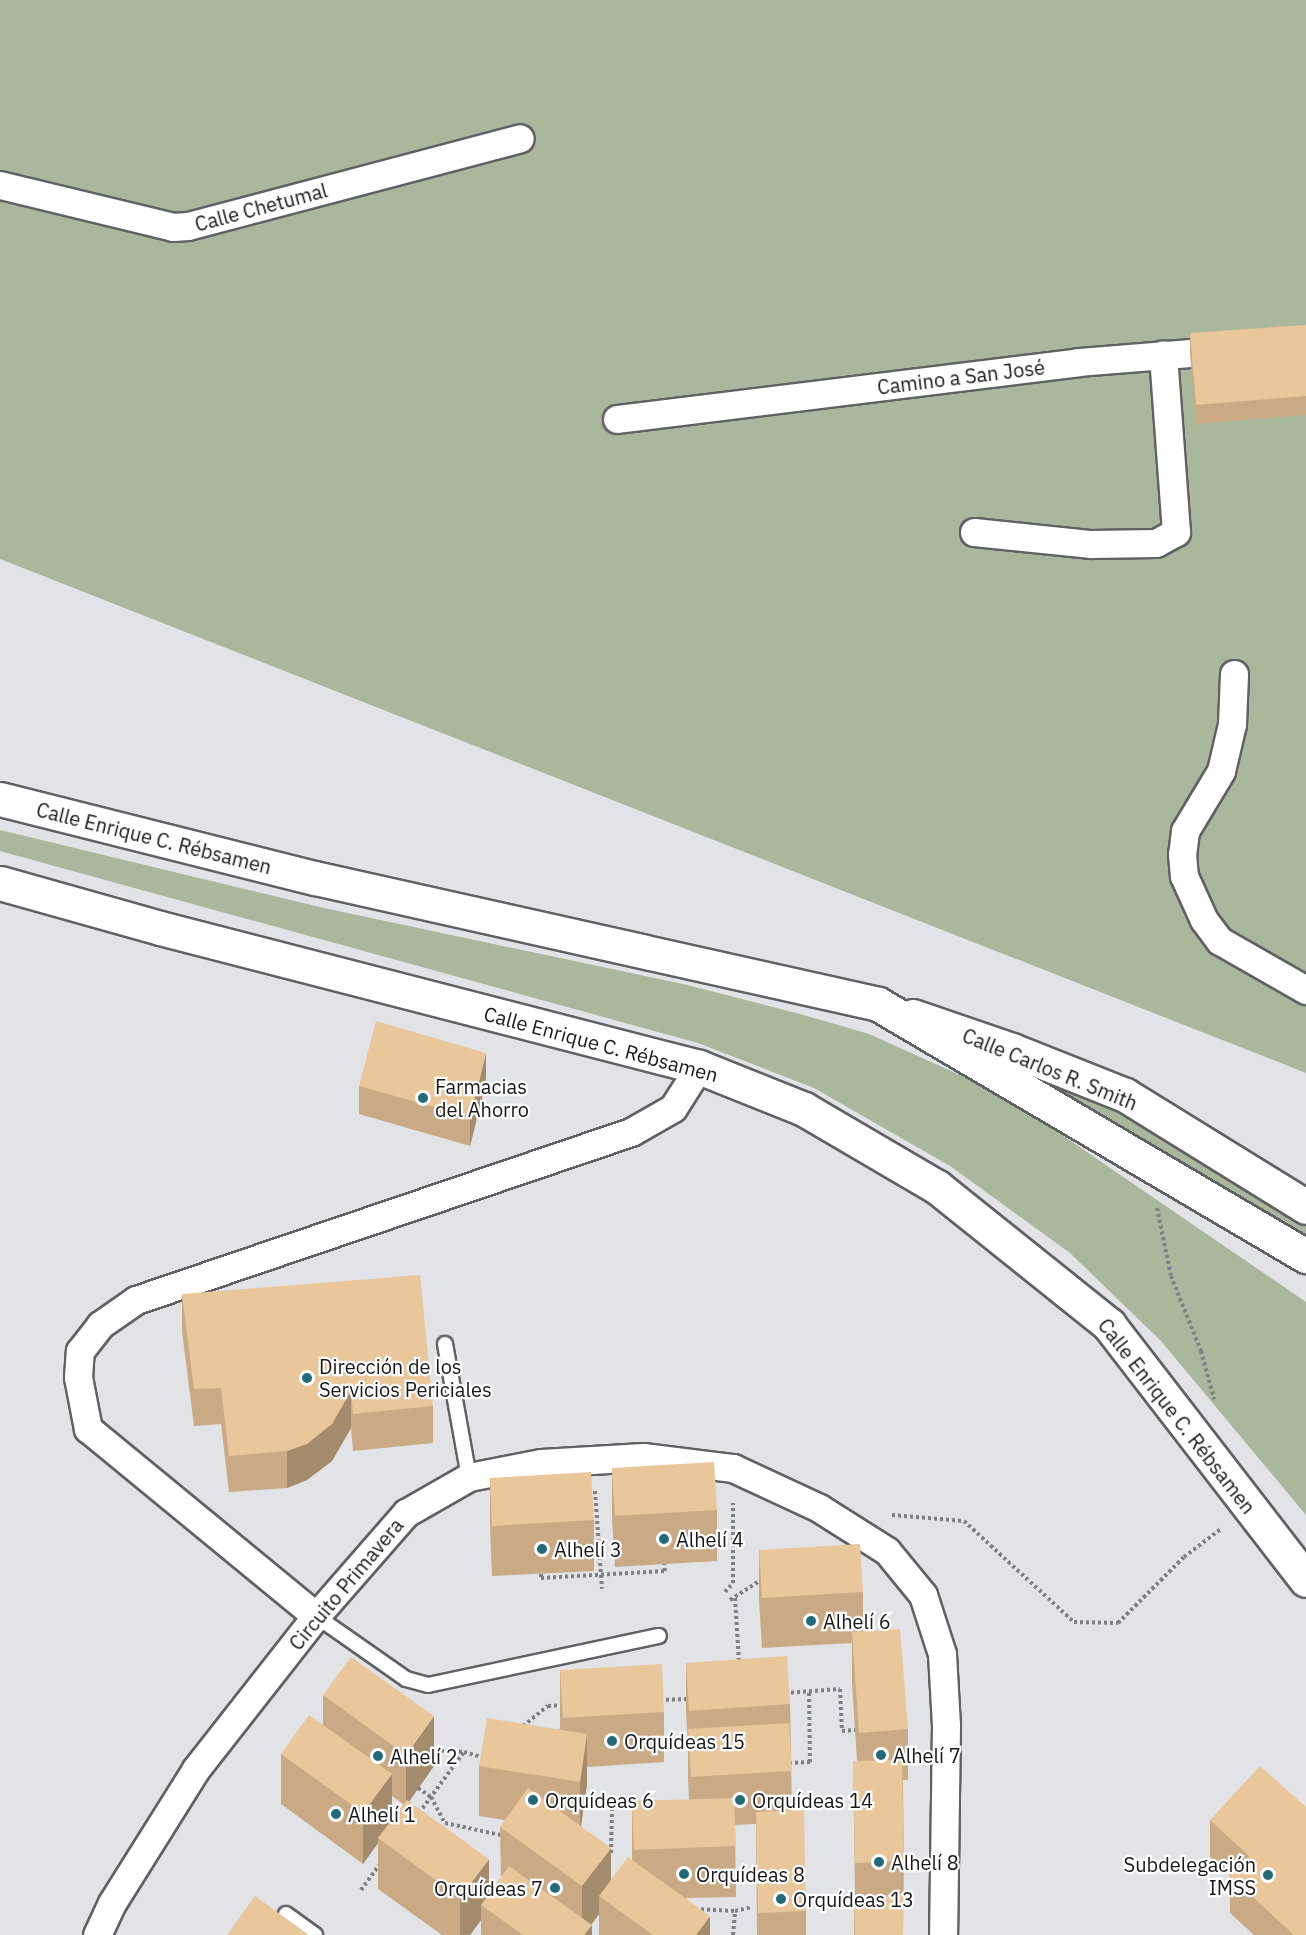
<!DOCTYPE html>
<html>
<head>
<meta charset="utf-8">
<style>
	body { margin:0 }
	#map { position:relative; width:1306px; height:1935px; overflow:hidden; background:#e1e3e7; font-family:"IBM Plex Sans",sans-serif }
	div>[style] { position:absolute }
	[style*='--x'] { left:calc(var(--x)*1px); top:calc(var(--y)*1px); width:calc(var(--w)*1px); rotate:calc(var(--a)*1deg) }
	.green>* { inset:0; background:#a9b89c }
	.path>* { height:4px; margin-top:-2px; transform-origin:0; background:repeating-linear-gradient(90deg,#7e8083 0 3px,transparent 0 6px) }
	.roads { filter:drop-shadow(2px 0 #606165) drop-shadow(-2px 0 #606165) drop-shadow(0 2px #606165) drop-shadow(0 -2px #606165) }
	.service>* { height:14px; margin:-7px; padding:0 7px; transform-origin:7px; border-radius:7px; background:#fff }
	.minor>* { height:27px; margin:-13.5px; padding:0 13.5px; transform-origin:13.5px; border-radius:13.5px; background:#fff }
	.tertiary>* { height:33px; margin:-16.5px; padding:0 16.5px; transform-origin:16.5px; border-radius:16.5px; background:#fff }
	.secondary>* { height:33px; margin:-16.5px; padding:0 16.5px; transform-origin:16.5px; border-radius:16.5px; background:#fff }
	.wall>* { inset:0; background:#c9aa85 }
	.shaded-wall>* { inset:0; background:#a48b6c }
	.building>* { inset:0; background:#eac69b }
	.dots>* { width:16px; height:16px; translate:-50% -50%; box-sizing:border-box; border:3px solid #fff; border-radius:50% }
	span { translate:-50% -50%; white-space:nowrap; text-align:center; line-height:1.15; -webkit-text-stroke:4.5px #fff; paint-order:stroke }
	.street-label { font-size:20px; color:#171819 }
	.poi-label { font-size:20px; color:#171819 }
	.left { translate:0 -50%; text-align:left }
	.right { translate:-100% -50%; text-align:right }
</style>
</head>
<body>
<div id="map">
	<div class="green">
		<i style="clip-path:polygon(0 0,1306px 0,1306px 1073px,0 559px)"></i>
		<i style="clip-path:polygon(0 830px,324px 908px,683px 984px,800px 1014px,869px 1034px,1002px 1094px,1306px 1302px,1306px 1515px,1161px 1341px,1070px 1253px,950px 1166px,814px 1088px,698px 1043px,0 851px)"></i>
		<i style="clip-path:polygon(982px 1059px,1101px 1103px,1306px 1226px,1306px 1242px,1194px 1171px,1092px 1112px)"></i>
	</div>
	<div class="path">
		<i style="--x:1157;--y:1208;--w:69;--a:78.4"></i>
		<i style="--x:1171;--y:1276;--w:81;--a:68.2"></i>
		<i style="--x:1201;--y:1351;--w:50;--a:74.8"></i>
		<i style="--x:595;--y:1491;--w:98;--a:85.9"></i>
		<i style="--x:892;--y:1515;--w:72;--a:4.8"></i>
		<i style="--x:964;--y:1521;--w:149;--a:42.6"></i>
		<i style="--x:1074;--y:1622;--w:44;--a:1.3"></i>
		<i style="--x:1118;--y:1623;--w:93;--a:-45"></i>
		<i style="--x:1184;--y:1557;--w:48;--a:-37.3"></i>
		<i style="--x:541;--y:1574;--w:4;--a:90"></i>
		<i style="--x:541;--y:1578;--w:124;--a:-3.2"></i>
		<i style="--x:665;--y:1571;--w:8;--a:-97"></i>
		<i style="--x:725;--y:1592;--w:12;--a:-48"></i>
		<i style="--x:733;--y:1583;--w:80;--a:-90"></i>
		<i style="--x:735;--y:1598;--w:64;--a:86.4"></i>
		<i style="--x:730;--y:1600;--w:37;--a:-33"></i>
		<i style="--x:785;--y:1693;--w:55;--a:-4.2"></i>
		<i style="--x:840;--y:1689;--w:42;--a:87.3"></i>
		<i style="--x:842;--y:1731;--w:13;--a:-4"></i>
		<i style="--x:660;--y:1700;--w:28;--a:-2"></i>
		<i style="--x:523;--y:1726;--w:32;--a:-39"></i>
		<i style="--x:548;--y:1706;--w:14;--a:-4"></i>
		<i style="--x:435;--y:1750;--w:29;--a:4"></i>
		<i style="--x:464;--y:1752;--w:22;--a:16"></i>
		<i style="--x:789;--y:1763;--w:21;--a:-3"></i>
		<i style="--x:810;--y:1762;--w:71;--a:-90.8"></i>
		<i style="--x:418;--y:1788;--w:16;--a:35"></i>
		<i style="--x:431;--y:1797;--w:30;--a:62"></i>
		<i style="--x:445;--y:1823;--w:61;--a:12.2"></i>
		<i style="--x:419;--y:1813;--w:76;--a:-53.6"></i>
		<i style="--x:611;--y:1853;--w:45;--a:-88.7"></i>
		<i style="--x:361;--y:1890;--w:32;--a:-54"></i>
		<i style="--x:695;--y:1909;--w:40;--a:2.9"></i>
		<i style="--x:733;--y:1935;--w:24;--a:-85"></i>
		<i style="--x:735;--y:1911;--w:17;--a:-13"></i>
	</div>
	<div class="roads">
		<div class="service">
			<i style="--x:445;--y:1344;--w:135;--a:79.8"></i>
			<i style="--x:316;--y:1616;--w:110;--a:35"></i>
			<i style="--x:406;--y:1679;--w:23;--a:15"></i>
			<i style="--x:428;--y:1685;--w:236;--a:-12"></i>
			<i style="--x:286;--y:1914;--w:36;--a:36"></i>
		</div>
		<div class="minor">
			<i style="--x:0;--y:185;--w:178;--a:13.6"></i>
			<i style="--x:173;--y:227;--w:15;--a:-4"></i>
			<i style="--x:188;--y:226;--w:343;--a:-14.8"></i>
			<i style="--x:617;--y:419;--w:465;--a:-7"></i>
			<i style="--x:1078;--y:362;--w:149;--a:-4.6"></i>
			<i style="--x:974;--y:532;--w:118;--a:5.9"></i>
			<i style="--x:1091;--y:544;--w:65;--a:-0.9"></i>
			<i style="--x:1156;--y:543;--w:23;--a:-29"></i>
			<i style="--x:1176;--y:532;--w:178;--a:-94.2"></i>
			<i style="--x:1234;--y:674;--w:50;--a:92.3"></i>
			<i style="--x:1232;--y:724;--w:48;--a:103.2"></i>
			<i style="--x:1221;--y:771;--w:70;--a:121"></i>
			<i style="--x:1185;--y:831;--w:23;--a:97"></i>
			<i style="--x:1182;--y:854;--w:22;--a:85"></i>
			<i style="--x:1184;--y:876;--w:48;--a:65.6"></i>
			<i style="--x:1204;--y:920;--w:26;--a:53"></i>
			<i style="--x:1220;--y:941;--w:99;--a:29.7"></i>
			<i style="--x:316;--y:1616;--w:295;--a:-140.6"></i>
			<i style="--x:88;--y:1429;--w:53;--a:-100.9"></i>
			<i style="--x:78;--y:1377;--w:26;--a:-86"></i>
			<i style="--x:80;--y:1351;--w:33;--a:-52"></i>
			<i style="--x:100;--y:1325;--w:44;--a:-34.8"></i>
			<i style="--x:136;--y:1300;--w:523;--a:-18.75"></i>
			<i style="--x:631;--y:1132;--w:48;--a:-29.7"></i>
			<i style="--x:673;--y:1108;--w:49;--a:-57.6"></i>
			<i style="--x:97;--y:1935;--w:35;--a:-65"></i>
			<i style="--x:112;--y:1903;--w:158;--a:-57.9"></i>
			<i style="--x:196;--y:1769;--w:194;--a:-51.9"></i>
			<i style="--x:316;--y:1616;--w:137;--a:-48.9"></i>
			<i style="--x:406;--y:1513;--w:73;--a:-29.7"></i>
			<i style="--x:469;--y:1477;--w:73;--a:-11"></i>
			<i style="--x:541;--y:1463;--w:102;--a:-3.4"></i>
			<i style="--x:643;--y:1457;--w:91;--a:7"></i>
			<i style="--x:733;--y:1468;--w:95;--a:24.9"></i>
			<i style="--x:819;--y:1508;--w:80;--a:32.3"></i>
			<i style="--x:887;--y:1551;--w:57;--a:50.7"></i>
			<i style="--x:923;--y:1595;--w:62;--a:72.1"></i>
			<i style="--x:942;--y:1654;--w:71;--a:86.8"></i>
			<i style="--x:946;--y:1725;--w:210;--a:90.8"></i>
		</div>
		<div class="tertiary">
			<i style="--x:913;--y:1016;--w:105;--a:19"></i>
			<i style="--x:1012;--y:1050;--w:122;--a:21.7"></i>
			<i style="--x:1125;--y:1095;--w:213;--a:31.7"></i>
		</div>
		<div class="secondary">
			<i style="--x:0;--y:799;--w:325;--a:14.1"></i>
			<i style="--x:315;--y:878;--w:577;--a:12.61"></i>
			<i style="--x:878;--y:1004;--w:497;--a:30.5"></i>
			<i style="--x:0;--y:883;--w:166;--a:15.7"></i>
			<i style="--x:160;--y:928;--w:557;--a:14.46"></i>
			<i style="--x:699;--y:1067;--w:113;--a:21.8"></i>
			<i style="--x:804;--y:1109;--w:154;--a:30.4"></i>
			<i style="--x:937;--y:1187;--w:221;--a:38.7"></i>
			<i style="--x:1109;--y:1325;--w:322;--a:52.3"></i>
		</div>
	</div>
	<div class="wall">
		<i style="clip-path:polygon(1306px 325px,1306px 415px,1196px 424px,1190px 353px,1190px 333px)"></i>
		<i style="clip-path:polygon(486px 1082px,470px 1146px,359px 1114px,359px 1086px)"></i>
		<i style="clip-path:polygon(182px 1294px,433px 1406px,433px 1443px,353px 1451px,351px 1428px,332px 1461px,307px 1480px,287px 1488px,229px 1492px,221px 1424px,194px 1426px,182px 1331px)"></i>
		<i style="clip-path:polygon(612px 1468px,717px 1510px,717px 1561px,615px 1567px,612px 1518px)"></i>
		<i style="clip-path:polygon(490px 1478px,594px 1520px,594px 1571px,492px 1576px,490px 1528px)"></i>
		<i style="clip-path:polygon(759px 1550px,863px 1592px,863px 1632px,908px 1729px,908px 1780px,903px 1780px,904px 1861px,903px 1935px,854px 1935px,854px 1896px,855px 1896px,853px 1761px,857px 1761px,852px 1683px,852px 1643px,762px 1648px,759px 1600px)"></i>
		<i style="clip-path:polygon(evenodd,686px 1663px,790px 1704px,792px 1811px,806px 1911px,806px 1935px,757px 1935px,756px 1824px,735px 1825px,736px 1897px,686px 1898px,710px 1935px,599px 1935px,599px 1914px,591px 1925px,592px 1935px,481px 1935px,481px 1920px,470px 1935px,442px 1935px,378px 1889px,378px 1843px,363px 1864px,281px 1804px,281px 1754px,323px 1724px,323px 1695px,434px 1766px,409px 1801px,489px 1894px,501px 1878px,500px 1827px,505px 1820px,479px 1816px,479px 1766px,560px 1729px,560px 1670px,664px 1712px,664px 1762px,587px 1767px,587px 1784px,581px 1826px,611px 1880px,632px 1860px,632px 1801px,689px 1800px,688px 1779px,688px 1743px,686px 1713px,686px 1663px,392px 1796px,403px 1804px,392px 1820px,392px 1796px)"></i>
		<i style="clip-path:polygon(1306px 1807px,1306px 1935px,1254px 1935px,1230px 1913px,1230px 1876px,1210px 1857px,1210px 1820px)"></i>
	</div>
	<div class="shaded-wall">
		<i style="clip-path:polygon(486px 1053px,486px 1082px,470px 1146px,470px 1117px)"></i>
		<i style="clip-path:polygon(351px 1391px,351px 1428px,332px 1461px,307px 1480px,287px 1488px,287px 1451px)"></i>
		<i style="clip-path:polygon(434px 1716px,434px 1766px,406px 1806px,406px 1755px)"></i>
		<i style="clip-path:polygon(587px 1734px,587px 1784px,580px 1832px,580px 1782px)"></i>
		<i style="clip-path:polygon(392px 1774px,392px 1824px,378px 1838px,378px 1843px,363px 1864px,363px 1813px)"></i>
		<i style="clip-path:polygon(611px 1848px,611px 1898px,599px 1896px,599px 1914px,584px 1935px,582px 1935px,582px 1886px)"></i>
		<i style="clip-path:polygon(489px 1859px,489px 1909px,481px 1905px,481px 1920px,470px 1935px,460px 1935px,460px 1898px)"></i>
		<i style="clip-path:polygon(710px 1916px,710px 1935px,696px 1935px)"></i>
		<i style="clip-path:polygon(592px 1925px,592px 1935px,584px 1935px)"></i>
	</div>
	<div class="building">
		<i style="clip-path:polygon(1306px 325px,1306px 396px,1196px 405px,1190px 333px)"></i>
		<i style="clip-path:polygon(376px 1021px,486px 1053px,470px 1117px,359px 1086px)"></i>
		<i style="clip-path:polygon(420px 1275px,433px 1406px,353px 1414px,351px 1391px,332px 1424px,307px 1444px,287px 1451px,229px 1456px,221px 1388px,194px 1389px,182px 1294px)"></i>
		<i style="clip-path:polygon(714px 1462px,717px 1510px,615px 1516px,612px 1468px)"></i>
		<i style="clip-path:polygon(591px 1472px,594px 1520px,492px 1526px,490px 1478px)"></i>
		<i style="clip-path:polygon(860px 1544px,863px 1592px,762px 1598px,759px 1550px)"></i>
		<i style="clip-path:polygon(900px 1629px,908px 1729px,859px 1733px,852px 1632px)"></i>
		<i style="clip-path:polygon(787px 1656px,790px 1704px,689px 1711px,686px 1663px)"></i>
		<i style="clip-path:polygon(351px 1657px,434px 1716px,406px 1755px,323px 1695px)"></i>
		<i style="clip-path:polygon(662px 1664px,664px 1712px,563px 1718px,560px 1670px)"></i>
		<i style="clip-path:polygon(309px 1715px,392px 1774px,363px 1813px,281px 1754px)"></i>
		<i style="clip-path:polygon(487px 1718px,587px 1734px,580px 1782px,479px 1766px)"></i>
		<i style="clip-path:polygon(789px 1723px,792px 1771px,691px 1777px,688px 1729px)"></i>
		<i style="clip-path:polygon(902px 1760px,904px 1861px,855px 1863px,853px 1761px)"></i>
		<i style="clip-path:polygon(1260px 1766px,1306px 1807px,1306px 1935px,1294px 1935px,1230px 1876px,1249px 1856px,1210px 1820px)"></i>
		<i style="clip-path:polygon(528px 1788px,611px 1848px,582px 1886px,500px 1827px)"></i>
		<i style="clip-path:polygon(734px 1798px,736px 1846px,634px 1850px,632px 1801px)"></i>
		<i style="clip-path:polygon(407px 1800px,489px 1859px,460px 1898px,378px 1838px)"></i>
		<i style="clip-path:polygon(804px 1810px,806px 1911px,758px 1913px,756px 1812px)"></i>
		<i style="clip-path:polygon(628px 1857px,710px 1916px,696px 1935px,653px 1935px,599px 1896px)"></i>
		<i style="clip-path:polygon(509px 1866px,592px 1925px,584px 1935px,523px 1935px,481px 1905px)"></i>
		<i style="clip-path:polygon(903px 1895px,903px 1935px,855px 1935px,854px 1896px)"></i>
		<i style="clip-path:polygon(255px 1896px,309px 1935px,227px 1935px)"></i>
	</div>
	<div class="dots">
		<i style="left:423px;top:1098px;background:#236a78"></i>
		<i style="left:307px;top:1378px;background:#236a78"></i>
		<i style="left:664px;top:1539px;background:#236a78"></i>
		<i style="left:542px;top:1549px;background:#236a78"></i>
		<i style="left:811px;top:1621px;background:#236a78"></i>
		<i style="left:612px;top:1741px;background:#236a78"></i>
		<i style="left:881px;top:1755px;background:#236a78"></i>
		<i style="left:378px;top:1756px;background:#236a78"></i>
		<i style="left:533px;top:1800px;background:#236a78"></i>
		<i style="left:740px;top:1800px;background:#236a78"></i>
		<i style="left:336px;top:1814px;background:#236a78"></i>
		<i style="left:879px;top:1862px;background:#236a78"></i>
		<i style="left:684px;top:1874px;background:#236a78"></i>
		<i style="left:1268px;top:1875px;background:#236a78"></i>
		<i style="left:555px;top:1888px;background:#236a78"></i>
		<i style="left:781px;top:1899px;background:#236a78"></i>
	</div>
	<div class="street-label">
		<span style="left:261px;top:207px;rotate:-15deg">Calle Chetumal</span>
		<span style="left:961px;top:377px;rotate:-7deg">Camino a San José</span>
		<span style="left:154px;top:838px;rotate:14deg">Calle Enrique C. Rébsamen</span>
		<span style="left:601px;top:1044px;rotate:15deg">Calle Enrique C. Rébsamen</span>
		<span style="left:1050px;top:1069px;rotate:22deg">Calle Carlos R. Smith</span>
		<span style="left:1177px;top:1416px;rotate:52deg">Calle Enrique C. Rébsamen</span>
		<span style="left:346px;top:1584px;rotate:-50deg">Circuito Primavera</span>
	</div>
	<div class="poi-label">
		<span class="left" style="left:435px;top:1098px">Farmacias<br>del Ahorro</span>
		<span class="left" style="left:319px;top:1378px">Dirección de los<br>Servicios Periciales</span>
		<span class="left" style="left:676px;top:1539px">Alhelí 4</span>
		<span class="left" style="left:554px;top:1549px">Alhelí 3</span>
		<span class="left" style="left:823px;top:1621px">Alhelí 6</span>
		<span class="left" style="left:624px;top:1741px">Orquídeas 15</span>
		<span class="left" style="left:893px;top:1755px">Alhelí 7</span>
		<span class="left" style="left:390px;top:1756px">Alhelí 2</span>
		<span class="left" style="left:545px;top:1800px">Orquídeas 6</span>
		<span class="left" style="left:752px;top:1800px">Orquídeas 14</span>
		<span class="left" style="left:348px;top:1814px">Alhelí 1</span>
		<span class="left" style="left:891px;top:1862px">Alhelí 8</span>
		<span class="right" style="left:1256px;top:1876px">Subdelegación<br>IMSS</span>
		<span class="left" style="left:696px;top:1874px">Orquídeas 8</span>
		<span class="right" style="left:543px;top:1888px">Orquídeas 7</span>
		<span class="left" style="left:793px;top:1899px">Orquídeas 13</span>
	</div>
</div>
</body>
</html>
